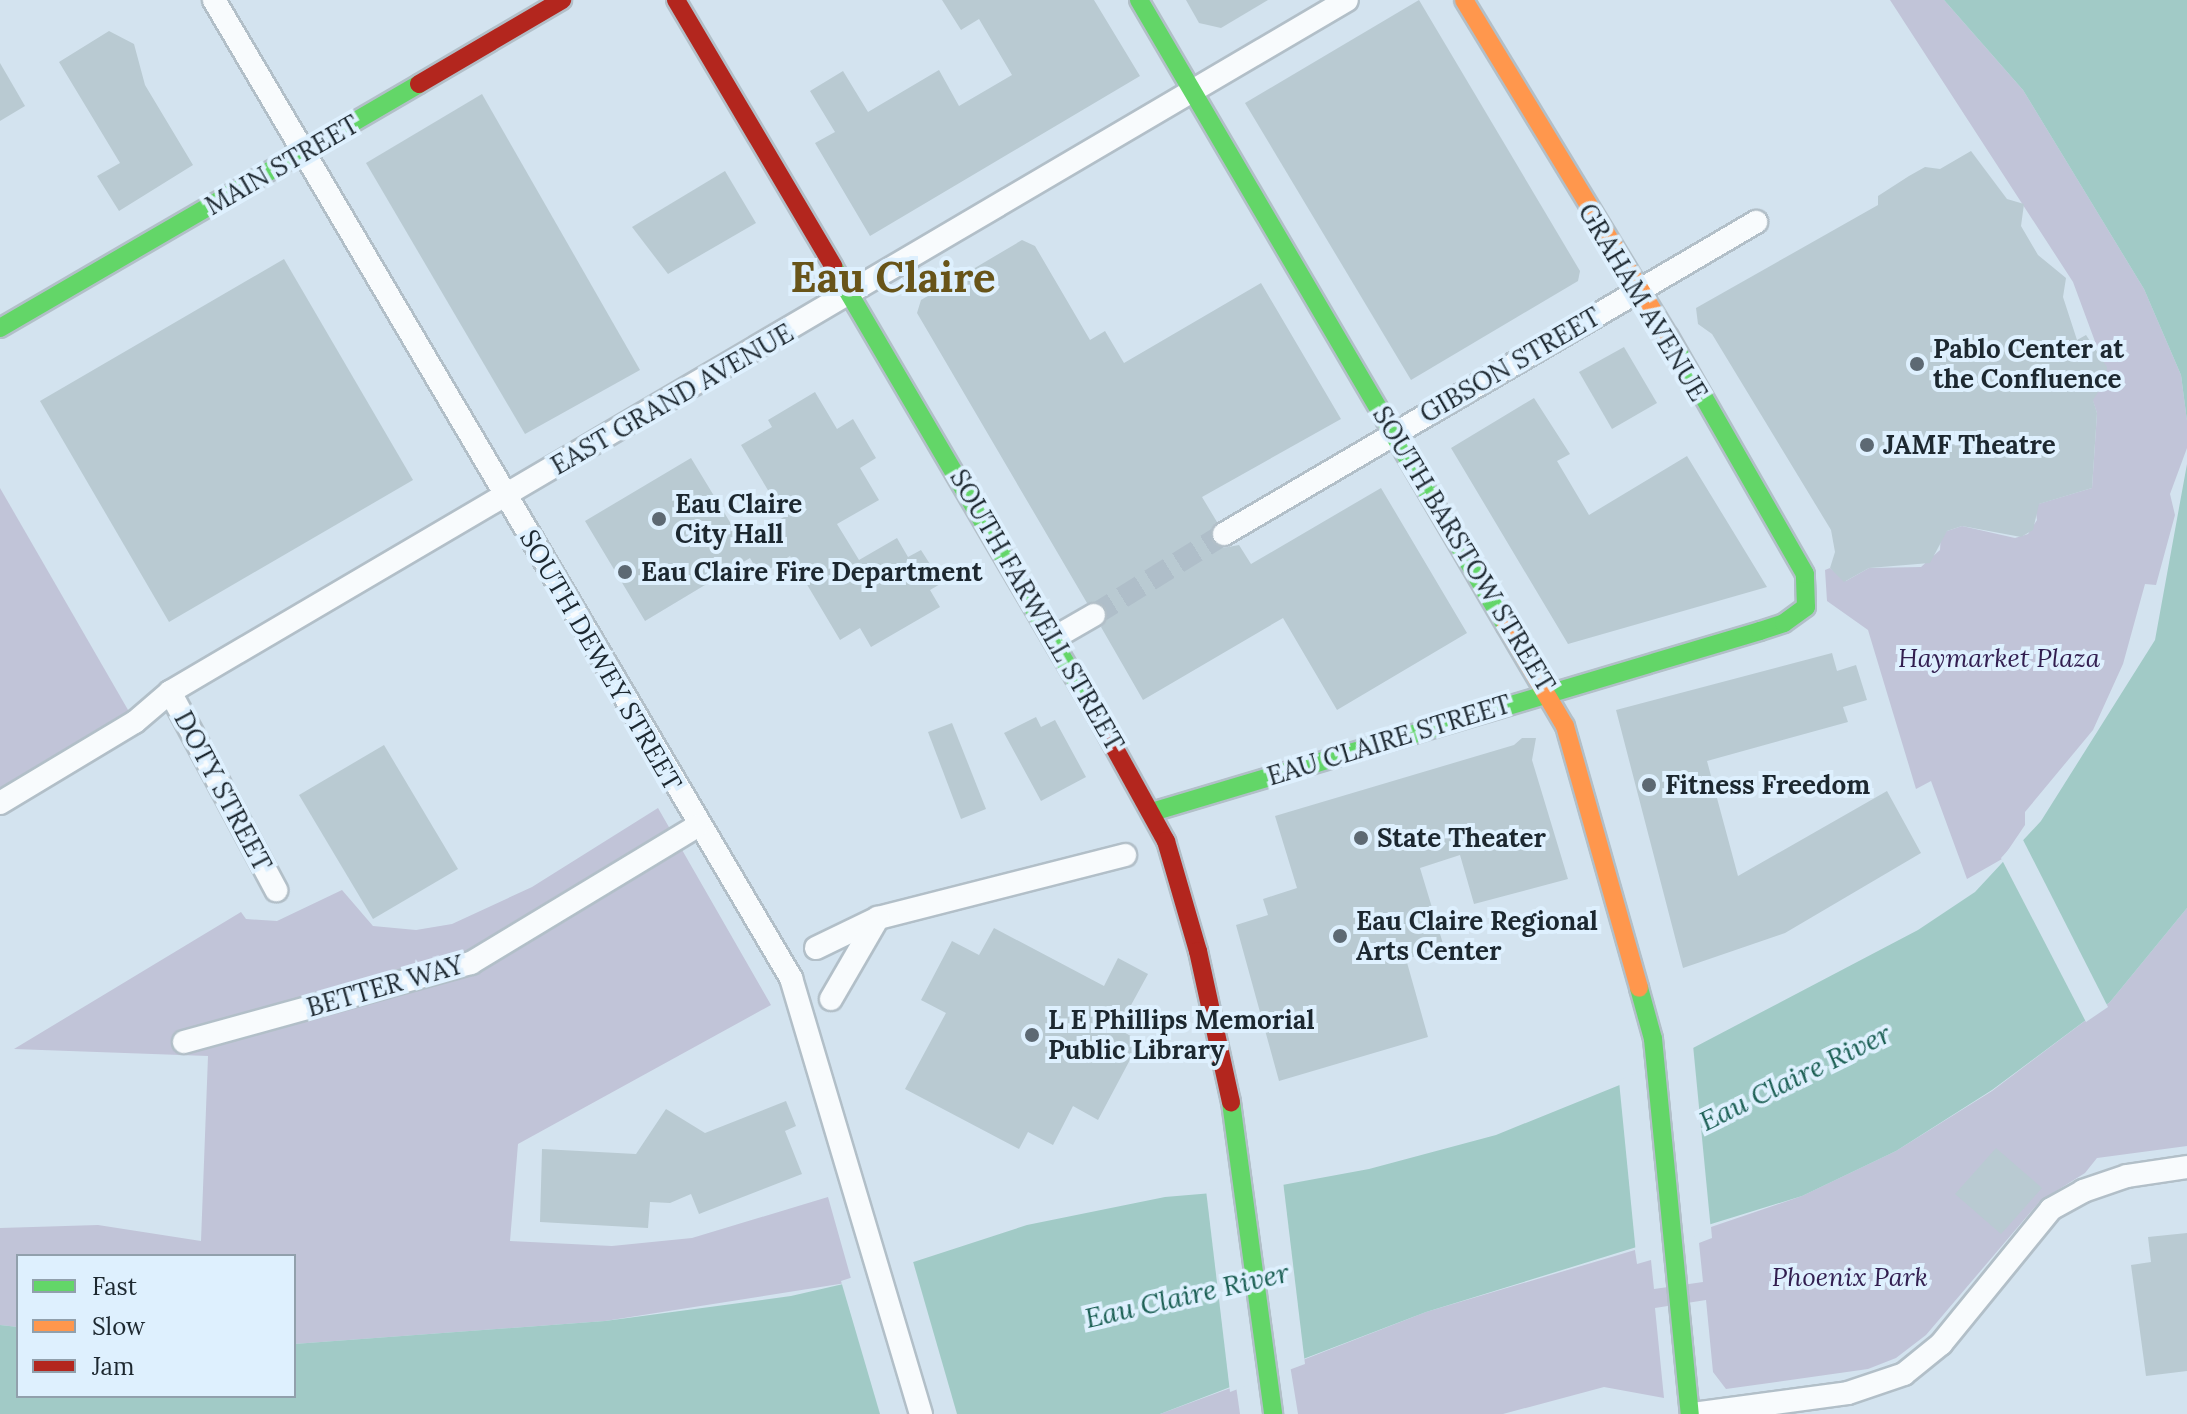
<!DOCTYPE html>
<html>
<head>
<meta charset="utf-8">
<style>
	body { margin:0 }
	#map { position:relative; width:2187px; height:1414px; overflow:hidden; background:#d3e3ef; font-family:Lora,serif }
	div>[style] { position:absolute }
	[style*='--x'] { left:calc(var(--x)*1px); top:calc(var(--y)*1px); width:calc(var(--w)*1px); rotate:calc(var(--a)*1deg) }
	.green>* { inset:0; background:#c1c4d8 }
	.water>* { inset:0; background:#a1cac6 }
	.pier>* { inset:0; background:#d3e3ef }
	.building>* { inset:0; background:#b9cad2 }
	.street-tunnel>* { height:22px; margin-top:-11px; transform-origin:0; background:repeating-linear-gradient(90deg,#afbec9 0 22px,transparent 0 33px) }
	.roads { filter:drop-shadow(2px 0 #b2bfc8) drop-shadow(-2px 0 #b2bfc8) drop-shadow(0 2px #b2bfc8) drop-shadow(0 -2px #b2bfc8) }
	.street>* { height:22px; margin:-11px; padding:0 11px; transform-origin:11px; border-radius:11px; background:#f8fbfd }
	.fast>* { height:18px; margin:-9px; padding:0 9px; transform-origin:9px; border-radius:9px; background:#63d668 }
	.slow>* { height:18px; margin:-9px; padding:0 9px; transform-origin:9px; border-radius:9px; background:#ff974d }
	.jam>* { height:18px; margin:-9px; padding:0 9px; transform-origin:9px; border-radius:9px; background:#b3261e }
	.dots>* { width:22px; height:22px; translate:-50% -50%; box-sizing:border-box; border:4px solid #def0fe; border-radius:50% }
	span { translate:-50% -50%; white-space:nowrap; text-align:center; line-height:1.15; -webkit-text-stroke:8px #def0fe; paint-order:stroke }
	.street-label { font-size:26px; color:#1d2830 }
	.poi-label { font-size:26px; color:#1d2830; font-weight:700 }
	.left { translate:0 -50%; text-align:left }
	.park-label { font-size:26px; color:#321e50; font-style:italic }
	.water-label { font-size:28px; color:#1b5f54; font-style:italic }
	.town-label { font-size:42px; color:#685419; font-weight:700 }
	.legend { position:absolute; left:16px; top:1254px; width:280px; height:144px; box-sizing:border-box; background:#def0fe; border:2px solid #91a0ac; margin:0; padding:10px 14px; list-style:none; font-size:24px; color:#1d2830 }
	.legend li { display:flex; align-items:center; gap:16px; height:40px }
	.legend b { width:40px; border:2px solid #91a0ac }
</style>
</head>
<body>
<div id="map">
	<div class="green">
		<i style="clip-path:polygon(1890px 0,1944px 0,2023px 90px,2144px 289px,2181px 375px,2187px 421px,2187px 448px,2170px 494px,2175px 515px,2156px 585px,2145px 584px,2123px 664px,2093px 730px,2025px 812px,2025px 825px,2002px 859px,1967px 879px,1931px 781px,1916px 789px,1868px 630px,1827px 601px,1825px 570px,1830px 568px,1846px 581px,1869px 568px,1921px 567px,1940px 550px,1941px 533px,1962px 526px,2015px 538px,2028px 534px,2037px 520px,2035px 505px,2092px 488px,2097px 413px,2091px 395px,2107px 374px,2073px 282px)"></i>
		<i style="clip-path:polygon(0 488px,135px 722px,0 803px)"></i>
		<i style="clip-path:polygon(658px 808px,771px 1005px,518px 1144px,510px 1241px,612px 1246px,692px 1238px,828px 1197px,852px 1282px,605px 1321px,294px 1344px,294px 1256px,18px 1256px,18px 1327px,0 1325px,0 1228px,98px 1225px,201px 1241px,208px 1056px,14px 1049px,241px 912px,246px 919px,277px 921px,342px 890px,373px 926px,416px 930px,452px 924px,532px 887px)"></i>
		<i style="clip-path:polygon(2187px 908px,2187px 1146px,2097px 1158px,2085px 1173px,2040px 1201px,1926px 1335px,1896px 1358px,1868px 1369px,1726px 1389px,1713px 1372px,1706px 1300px,1655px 1308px,1664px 1398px,1604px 1387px,1503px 1414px,1298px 1414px,1290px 1365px,1426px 1312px,1635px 1250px,1637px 1264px,1651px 1260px,1654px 1289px,1703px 1282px,1699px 1243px,1712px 1238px,1711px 1227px,1802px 1196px,1896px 1151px,1992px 1091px,2110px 1002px)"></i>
		<i style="clip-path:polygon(1236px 1386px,1240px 1414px,1160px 1414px)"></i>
	</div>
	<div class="water">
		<i style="clip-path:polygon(1944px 0,2187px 0,2187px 421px,2181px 375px,2144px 289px,2023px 90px)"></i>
		<i style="clip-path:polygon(2187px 464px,2187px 908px,2110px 1002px,1992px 1090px,1896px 1151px,1802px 1196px,1426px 1312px,1160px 1414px,0 1414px,0 1325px,18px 1327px,18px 1396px,294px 1396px,294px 1344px,605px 1321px,791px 1296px,852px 1282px,1027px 1225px,1165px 1197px,1260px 1189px,1369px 1169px,1496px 1135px,1632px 1080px,1918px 930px,1975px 892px,2041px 821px,2155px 640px)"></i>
	</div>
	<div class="pier">
		<i style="clip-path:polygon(2021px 836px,2108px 1007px,2086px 1022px,2001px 858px)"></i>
		<i style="clip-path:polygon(1693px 1045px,1711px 1231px,1636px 1254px,1619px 1081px)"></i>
		<i style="clip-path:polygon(1283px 1181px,1305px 1364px,1230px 1392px,1206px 1190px)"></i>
		<i style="clip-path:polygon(912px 1258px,957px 1414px,880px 1414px,841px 1281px)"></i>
	</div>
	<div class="building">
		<i style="clip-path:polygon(942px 0,1094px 0,1140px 76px,870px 236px,815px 143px,835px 132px,810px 91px,843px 71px,868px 112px,939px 70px,959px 106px,1012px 75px,979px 19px,961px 30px)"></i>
		<i style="clip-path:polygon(1186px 0,1268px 0,1221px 28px,1199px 23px)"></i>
		<i style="clip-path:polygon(1419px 0,1580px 271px,1578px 281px,1411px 380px,1245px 103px)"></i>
		<i style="clip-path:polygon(109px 31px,134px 44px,145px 85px,193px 165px,119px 211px,97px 176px,120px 163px,59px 62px)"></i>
		<i style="clip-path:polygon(0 63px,25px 106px,0 121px)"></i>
		<i style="clip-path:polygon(482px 94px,640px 370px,525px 434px,366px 163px)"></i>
		<i style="clip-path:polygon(1971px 151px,2007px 199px,2024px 204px,2021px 226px,2038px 255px,2066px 278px,2063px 297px,2077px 340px,2086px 335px,2107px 367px,2106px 380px,2093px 400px,2097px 413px,2092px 488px,2039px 504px,2033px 530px,2021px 537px,1962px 526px,1947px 531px,1930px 563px,1869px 568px,1844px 582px,1830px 568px,1835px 552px,1831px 530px,1712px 334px,1698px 324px,1696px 308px,1878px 205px,1878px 196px,1909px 176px,1925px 167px,1940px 169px)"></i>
		<i style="clip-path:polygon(725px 171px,756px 223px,668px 274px,632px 227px)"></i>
		<i style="clip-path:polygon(1022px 240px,1035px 246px,1090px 340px,1105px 331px,1124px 363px,1261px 283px,1341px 419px,1202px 497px,1217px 522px,1210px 533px,1212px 542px,1223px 548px,1239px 545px,1251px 564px,1381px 488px,1467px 633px,1337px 710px,1283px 618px,1143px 700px,1101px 627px,1108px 616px,1106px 607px,1087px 603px,917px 313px,921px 300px)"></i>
		<i style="clip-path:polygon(284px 259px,413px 480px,169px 622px,40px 401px)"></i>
		<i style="clip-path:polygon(1624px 347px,1657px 403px,1612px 429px,1579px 372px)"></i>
		<i style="clip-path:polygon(815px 392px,837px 429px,853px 419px,876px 458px,860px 468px,879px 500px,837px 524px,859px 560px,897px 538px,908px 557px,921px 550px,942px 583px,930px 590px,940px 607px,871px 647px,860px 628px,840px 640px,790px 556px,760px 575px,750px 558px,645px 621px,585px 521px,691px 458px,742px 542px,784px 517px,741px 445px,772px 427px,768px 420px)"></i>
		<i style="clip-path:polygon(1534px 398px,1570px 454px,1557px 461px,1589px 515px,1687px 456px,1767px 587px,1568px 644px,1451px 448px)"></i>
		<i style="clip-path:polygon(1832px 653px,1837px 671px,1856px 665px,1867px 700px,1843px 707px,1848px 722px,1707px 761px,1738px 876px,1887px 791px,1921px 853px,1785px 933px,1683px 968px,1616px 710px)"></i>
		<i style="clip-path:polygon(1036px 717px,1041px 727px,1055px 720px,1086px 777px,1041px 801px,1004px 733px)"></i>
		<i style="clip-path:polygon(952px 723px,986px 809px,961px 819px,928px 732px)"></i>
		<i style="clip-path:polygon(1522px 738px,1536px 738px,1532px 760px,1568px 879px,1474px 904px,1460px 855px,1420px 868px,1444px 947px,1406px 959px,1428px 1037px,1279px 1081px,1236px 925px,1268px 915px,1263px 899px,1297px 888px,1275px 816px,1514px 745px)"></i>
		<i style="clip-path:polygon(384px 745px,458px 869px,373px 919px,299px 795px)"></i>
		<i style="clip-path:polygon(994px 928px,1104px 986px,1118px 958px,1148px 974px,1118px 1029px,1140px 1041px,1098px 1120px,1073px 1106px,1053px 1145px,1028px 1132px,1019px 1149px,905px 1089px,946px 1013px,921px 1000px,952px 941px,979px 955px)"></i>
		<i style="clip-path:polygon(786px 1101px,796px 1126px,785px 1131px,802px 1174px,699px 1214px,691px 1194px,670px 1203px,650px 1202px,648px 1228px,540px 1222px,542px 1149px,636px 1154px,666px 1109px,705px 1133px)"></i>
		<i style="clip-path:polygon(1996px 1148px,2042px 1188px,2001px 1234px,1955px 1194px)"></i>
		<i style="clip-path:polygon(2187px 1233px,2187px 1371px,2146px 1376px,2131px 1265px,2151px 1262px,2148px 1237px)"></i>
	</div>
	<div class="street-tunnel">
		<i style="--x:1094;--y:615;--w:153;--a:-31.9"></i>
	</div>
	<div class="roads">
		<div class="street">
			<i style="--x:214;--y:0;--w:1136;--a:59.46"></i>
			<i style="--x:791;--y:978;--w:455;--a:73.4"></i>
			<i style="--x:1224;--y:534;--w:617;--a:-30.39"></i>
			<i style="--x:1054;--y:638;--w:46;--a:-29.9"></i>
			<i style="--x:170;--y:692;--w:225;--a:61.8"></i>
			<i style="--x:0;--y:803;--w:157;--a:-31"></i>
			<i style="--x:135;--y:722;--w:46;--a:-40.6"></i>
			<i style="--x:170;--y:692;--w:1365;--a:-30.45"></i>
			<i style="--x:816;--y:948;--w:69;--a:-25.8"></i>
			<i style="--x:878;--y:918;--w:255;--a:-14.3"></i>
			<i style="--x:831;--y:999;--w:94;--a:-59.9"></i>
			<i style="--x:184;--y:1042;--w:298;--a:-15.4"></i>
			<i style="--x:471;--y:963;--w:264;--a:-31.2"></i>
			<i style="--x:1693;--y:1414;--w:156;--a:-7.7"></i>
			<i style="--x:1848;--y:1393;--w:59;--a:-18.7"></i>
			<i style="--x:1904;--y:1374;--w:48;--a:-39"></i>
			<i style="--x:1941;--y:1344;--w:174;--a:-50.8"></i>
			<i style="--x:2051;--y:1209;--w:37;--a:-29"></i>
			<i style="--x:2083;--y:1191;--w:46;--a:-18.8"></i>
			<i style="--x:2127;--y:1176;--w:61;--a:-8.5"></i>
		</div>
		<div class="fast">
			<i style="--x:1139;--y:0;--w:726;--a:59.62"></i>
			<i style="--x:833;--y:266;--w:524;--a:59.62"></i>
			<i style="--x:0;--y:328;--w:485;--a:-30.2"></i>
			<i style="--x:1152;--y:812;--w:634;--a:-16.58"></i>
			<i style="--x:1760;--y:631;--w:25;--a:-18"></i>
			<i style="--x:1784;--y:623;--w:27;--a:-36"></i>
			<i style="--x:1806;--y:607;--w:33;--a:-92"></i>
			<i style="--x:1805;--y:574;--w:275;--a:-119.8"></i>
			<i style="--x:1639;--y:988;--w:53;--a:74.6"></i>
			<i style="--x:1653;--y:1039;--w:377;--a:84.4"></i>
			<i style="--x:1231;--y:1102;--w:315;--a:82.3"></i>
		</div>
		<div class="slow">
			<i style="--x:1464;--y:0;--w:392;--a:58.7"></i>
			<i style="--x:1506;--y:626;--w:116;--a:59.5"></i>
			<i style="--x:1565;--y:726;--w:272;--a:74.2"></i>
		</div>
		<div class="jam">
			<i style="--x:676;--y:0;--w:309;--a:59.4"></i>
			<i style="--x:419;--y:84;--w:166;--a:-30.4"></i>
			<i style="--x:1098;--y:718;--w:141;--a:61.1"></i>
			<i style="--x:1166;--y:841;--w:115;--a:73.8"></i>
			<i style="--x:1198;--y:951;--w:155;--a:77.7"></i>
		</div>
	</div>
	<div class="dots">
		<i style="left:1917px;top:364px;background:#5d6973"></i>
		<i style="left:1867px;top:445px;background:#5d6973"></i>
		<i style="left:659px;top:519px;background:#5d6973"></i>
		<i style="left:625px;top:572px;background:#5d6973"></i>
		<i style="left:1649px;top:785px;background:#5d6973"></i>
		<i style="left:1361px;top:838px;background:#5d6973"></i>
		<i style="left:1340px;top:936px;background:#5d6973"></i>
		<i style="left:1032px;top:1035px;background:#5d6973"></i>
	</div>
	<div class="street-label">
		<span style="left:282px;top:165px;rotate:-30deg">MAIN STREET</span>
		<span style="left:1643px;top:302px;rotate:59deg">GRAHAM AVENUE</span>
		<span style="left:1510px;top:365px;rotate:-30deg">GIBSON STREET</span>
		<span style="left:672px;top:399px;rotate:-30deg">EAST GRAND AVENUE</span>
		<span style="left:1464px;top:549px;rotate:59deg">SOUTH BARSTOW STREET</span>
		<span style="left:1037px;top:610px;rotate:60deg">SOUTH FARWELL STREET</span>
		<span style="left:601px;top:660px;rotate:60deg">SOUTH DEWEY STREET</span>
		<span style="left:1389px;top:740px;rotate:-17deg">EAU CLAIRE STREET</span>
		<span style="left:223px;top:791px;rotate:62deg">DOTY STREET</span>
		<span style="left:385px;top:986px;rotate:-16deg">BETTER WAY</span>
	</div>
	<div class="poi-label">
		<span class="left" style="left:1933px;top:364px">Pablo Center at<br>the Confluence</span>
		<span class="left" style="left:1883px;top:445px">JAMF Theatre</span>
		<span class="left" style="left:675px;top:519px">Eau Claire<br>City Hall</span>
		<span class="left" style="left:641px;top:572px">Eau Claire Fire Department</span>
		<span class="left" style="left:1665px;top:785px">Fitness Freedom</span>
		<span class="left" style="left:1377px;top:838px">State Theater</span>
		<span class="left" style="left:1356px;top:936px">Eau Claire Regional<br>Arts Center</span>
		<span class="left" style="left:1048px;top:1035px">L E Phillips Memorial<br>Public Library</span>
	</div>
	<div class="park-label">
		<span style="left:1999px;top:658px">Haymarket Plaza</span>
		<span style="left:1850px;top:1277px">Phoenix Park</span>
	</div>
	<div class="water-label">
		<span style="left:1795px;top:1077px;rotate:-26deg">Eau Claire River</span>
		<span style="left:1187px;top:1295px;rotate:-13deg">Eau Claire River</span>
	</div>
	<div class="town-label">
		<span style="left:893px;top:277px">Eau Claire</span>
	</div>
	<ul class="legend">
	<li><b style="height:10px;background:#63d668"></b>Fast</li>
	<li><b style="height:10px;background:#ff974d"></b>Slow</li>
	<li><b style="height:10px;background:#b3261e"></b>Jam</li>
	</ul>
</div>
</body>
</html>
